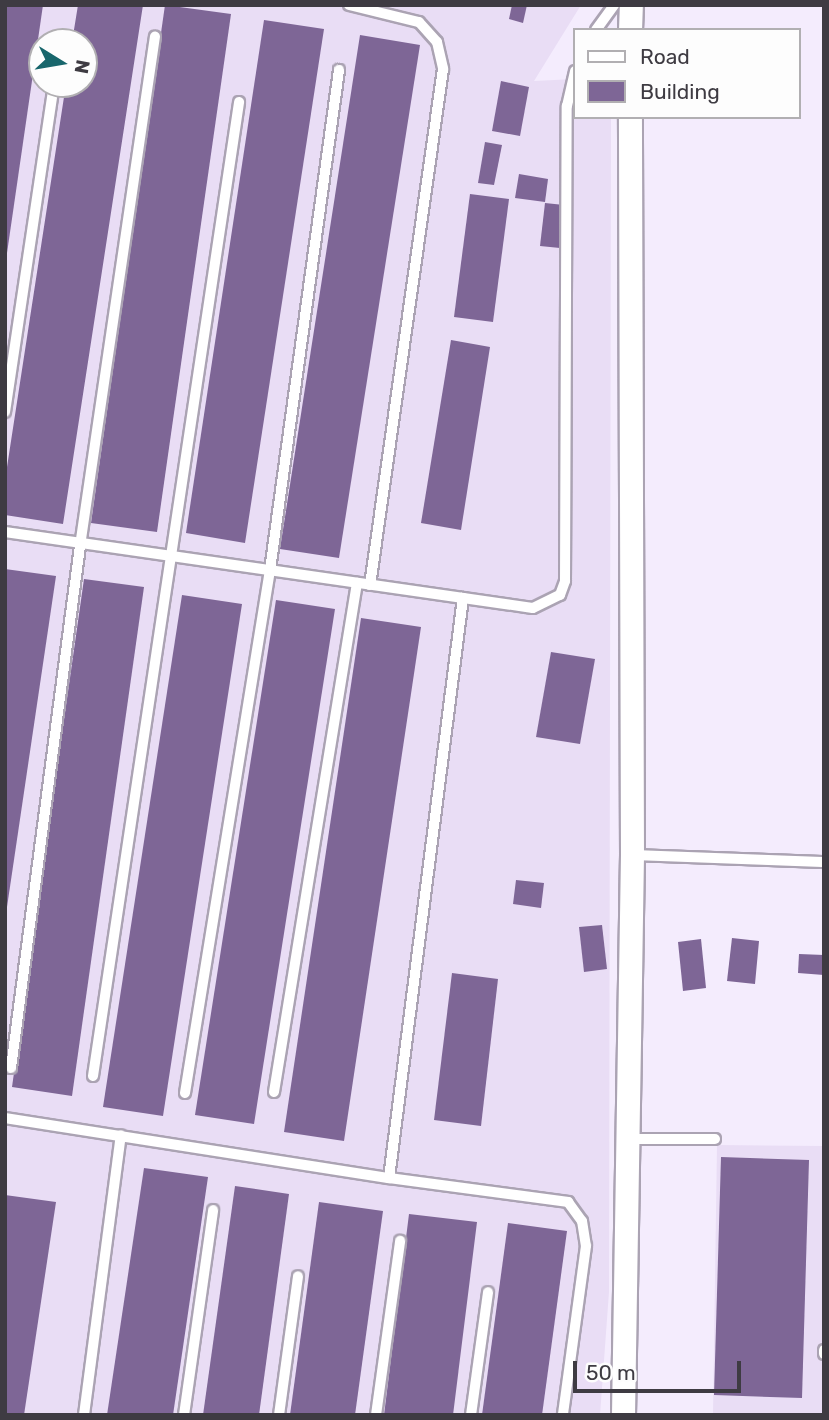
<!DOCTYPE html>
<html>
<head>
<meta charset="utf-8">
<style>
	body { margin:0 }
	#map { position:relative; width:829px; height:1420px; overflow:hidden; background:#f4ecfd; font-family:Rubik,sans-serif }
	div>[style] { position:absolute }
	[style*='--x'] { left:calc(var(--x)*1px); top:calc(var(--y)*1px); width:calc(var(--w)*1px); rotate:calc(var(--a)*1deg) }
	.built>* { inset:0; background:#e9ddf5 }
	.building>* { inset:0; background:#7e6696 }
	.roads { filter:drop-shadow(2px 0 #aba3b3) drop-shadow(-2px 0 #aba3b3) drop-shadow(0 2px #aba3b3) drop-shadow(0 -2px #aba3b3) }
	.service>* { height:10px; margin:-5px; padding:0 5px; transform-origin:5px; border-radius:5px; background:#fff }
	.minor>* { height:23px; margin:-11.5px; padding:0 11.5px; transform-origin:11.5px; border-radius:11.5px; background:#fff }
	span { translate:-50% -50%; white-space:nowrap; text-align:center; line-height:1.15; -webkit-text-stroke:7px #fdfdfd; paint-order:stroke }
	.frame { position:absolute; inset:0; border:7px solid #3e3b42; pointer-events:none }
	.legend { position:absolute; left:573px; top:28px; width:228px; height:91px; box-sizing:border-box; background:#fdfdfd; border:2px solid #b1afb2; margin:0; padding:9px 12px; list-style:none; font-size:21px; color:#3e3b42 }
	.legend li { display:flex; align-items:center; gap:14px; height:35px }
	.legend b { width:35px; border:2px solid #b1afb2 }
	.north { position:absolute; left:28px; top:28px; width:70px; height:70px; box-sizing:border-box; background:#fdfdfd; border:2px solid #b1afb2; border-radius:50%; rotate:101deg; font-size:19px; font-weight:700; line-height:28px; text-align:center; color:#3e3b42 }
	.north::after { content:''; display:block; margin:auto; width:24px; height:32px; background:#18666c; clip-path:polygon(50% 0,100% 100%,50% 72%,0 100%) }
	.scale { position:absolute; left:573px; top:1361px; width:168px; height:32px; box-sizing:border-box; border:4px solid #3e3b42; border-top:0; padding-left:9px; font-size:21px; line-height:24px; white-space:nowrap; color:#3e3b42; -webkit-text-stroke:5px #fdfdfd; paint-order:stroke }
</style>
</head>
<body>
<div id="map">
	<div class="built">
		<i style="clip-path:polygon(evenodd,5px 5px,581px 5px,534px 81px,575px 79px,575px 117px,611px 117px,609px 1292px,600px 1415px,5px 1415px,5px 5px,42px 42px,84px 42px,84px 84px,42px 84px,42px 42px)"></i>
		<i style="clip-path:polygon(717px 1145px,824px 1146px,824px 1415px,713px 1415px)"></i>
	</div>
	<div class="building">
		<i style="clip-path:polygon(5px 5px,43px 5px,7px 253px,5px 253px)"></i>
		<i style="clip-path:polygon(78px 5px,143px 5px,63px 524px,5px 515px,5px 480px,66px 84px,84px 84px,84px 42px,72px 42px)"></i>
		<i style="clip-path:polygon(165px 5px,231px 14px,157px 532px,91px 523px)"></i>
		<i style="clip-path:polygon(512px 5px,527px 5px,523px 23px,509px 19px)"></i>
		<i style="clip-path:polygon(264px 20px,324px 29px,245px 543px,186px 533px)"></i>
		<i style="clip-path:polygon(360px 35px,420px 45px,339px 558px,280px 549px)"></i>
		<i style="clip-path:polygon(501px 81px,529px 87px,520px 136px,492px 131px)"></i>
		<i style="clip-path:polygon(485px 142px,502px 145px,494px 185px,478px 183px)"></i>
		<i style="clip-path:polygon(519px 174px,548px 179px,545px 202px,515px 198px)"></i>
		<i style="clip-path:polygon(470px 194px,509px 199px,493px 322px,454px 317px)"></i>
		<i style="clip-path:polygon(545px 203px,564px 205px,560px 248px,540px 246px)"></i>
		<i style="clip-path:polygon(451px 340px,490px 347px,461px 530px,421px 523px)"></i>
		<i style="clip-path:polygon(5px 569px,56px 576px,7px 907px,5px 907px)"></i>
		<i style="clip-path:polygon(84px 579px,144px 587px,72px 1096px,12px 1087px)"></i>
		<i style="clip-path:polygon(182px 595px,242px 604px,163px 1116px,103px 1107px)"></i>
		<i style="clip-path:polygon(276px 600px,335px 609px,254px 1124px,195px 1115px)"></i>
		<i style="clip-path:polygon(361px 618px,421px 627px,344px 1141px,284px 1132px)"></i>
		<i style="clip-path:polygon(551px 652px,595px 659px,580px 744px,536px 737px)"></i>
		<i style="clip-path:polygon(516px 880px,544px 883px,541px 908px,513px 904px)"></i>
		<i style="clip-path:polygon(602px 925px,607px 969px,584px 972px,579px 927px)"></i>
		<i style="clip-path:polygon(732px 938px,759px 941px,755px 984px,727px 981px)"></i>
		<i style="clip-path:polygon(701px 939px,706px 988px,683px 991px,678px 942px)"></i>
		<i style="clip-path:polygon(799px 954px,824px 955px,824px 975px,798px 973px)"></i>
		<i style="clip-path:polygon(452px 973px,498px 979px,481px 1126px,434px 1120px)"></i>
		<i style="clip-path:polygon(721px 1157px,809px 1160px,802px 1398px,714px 1395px)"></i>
		<i style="clip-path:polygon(144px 1168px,208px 1177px,173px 1415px,107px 1415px)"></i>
		<i style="clip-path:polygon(235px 1186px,289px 1194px,259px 1415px,203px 1415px)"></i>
		<i style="clip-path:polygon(5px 1195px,56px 1202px,24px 1415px,5px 1415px)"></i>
		<i style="clip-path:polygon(319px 1202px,383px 1211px,355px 1415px,290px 1415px)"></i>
		<i style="clip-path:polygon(409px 1214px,477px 1222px,453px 1415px,384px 1415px)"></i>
		<i style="clip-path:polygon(508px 1223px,567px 1231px,542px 1415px,482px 1415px)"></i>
	</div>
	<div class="roads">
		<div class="service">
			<i style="--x:349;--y:5;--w:72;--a:13.7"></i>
			<i style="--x:419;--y:22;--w:27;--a:48"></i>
			<i style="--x:437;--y:42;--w:28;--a:77"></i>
			<i style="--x:443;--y:69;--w:521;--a:98.05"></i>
			<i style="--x:596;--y:30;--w:31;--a:-54"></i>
			<i style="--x:5;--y:412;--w:332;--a:-81.5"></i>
			<i style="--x:5;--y:532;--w:533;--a:8.19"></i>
			<i style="--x:533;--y:608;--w:30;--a:-26"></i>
			<i style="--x:560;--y:595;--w:15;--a:-70"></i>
			<i style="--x:565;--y:581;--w:475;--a:-89.8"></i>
			<i style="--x:567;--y:106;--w:36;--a:-77"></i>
			<i style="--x:632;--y:855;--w:192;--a:2.1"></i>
			<i style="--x:11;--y:1068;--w:527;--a:-82.47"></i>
			<i style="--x:80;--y:546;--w:515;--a:-81.63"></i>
			<i style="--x:93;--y:1076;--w:985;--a:-81.47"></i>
			<i style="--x:274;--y:1092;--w:516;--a:-80.74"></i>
			<i style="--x:185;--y:1093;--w:530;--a:-80.77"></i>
			<i style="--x:270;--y:570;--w:505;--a:-82.14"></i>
			<i style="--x:5;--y:1118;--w:389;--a:8.9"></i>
			<i style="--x:389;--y:1178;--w:585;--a:-82.73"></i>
			<i style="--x:626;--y:1139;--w:89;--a:0"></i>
			<i style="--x:389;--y:1178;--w:181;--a:7.6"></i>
			<i style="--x:568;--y:1202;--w:24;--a:54"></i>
			<i style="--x:582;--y:1221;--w:25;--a:81"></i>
			<i style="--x:586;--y:1246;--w:171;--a:97.8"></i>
			<i style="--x:824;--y:1350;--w:4;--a:90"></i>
			<i style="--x:84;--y:1415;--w:282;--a:-82.5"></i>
			<i style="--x:184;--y:1415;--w:207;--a:-81.9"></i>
			<i style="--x:279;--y:1415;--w:140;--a:-82.2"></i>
			<i style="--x:376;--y:1415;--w:176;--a:-82.1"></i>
			<i style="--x:471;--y:1415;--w:124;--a:-82.1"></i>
		</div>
		<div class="minor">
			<i style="--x:630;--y:30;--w:25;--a:-88"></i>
			<i style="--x:623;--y:1415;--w:560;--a:-89.08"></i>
			<i style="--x:632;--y:855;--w:738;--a:-90.16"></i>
		</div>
	</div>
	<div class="frame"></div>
	<ul class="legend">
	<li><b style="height:9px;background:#fff"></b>Road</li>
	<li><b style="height:19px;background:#7e6696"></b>Building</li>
	</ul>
	<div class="north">N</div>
	<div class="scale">50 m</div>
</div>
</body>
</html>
